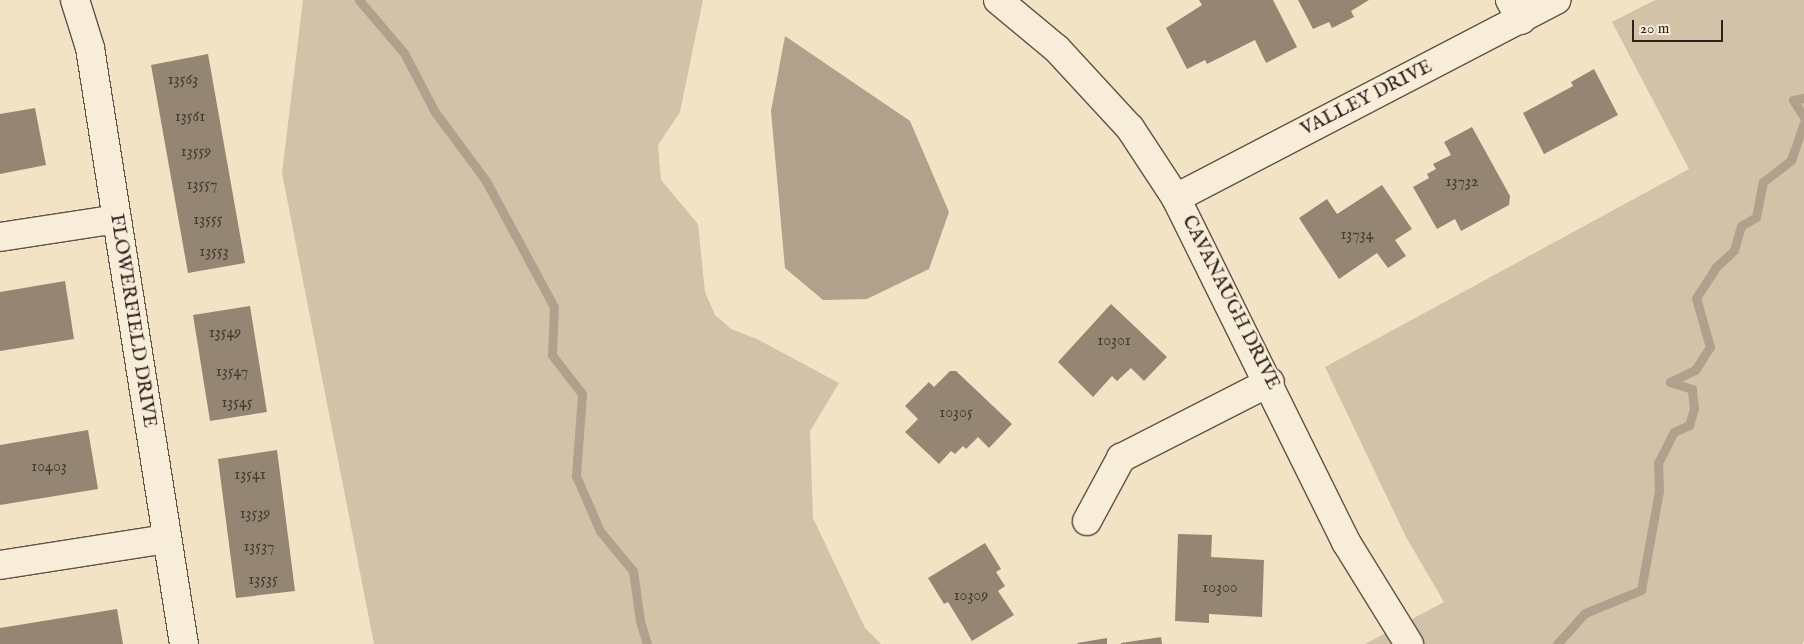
<!DOCTYPE html>
<html>
<head>
<meta charset="utf-8">
<style>
	body { margin:0 }
	#map { position:relative; width:1804px; height:644px; overflow:hidden; background:#f2e3c5; font-family:"IM FELL English",serif }
	div>[style] { position:absolute }
	[style*='--x'] { left:calc(var(--x)*1px); top:calc(var(--y)*1px); width:calc(var(--w)*1px); rotate:calc(var(--a)*1deg) }
	.green>* { inset:0; background:#d1c2a8 }
	.water>* { inset:0; background:#b0a18c }
	.stream>* { height:9px; margin:-4.5px; padding:0 4.5px; transform-origin:4.5px; border-radius:4.5px; background:#b0a18c }
	.building>* { inset:0; background:#958674 }
	.roads { filter:drop-shadow(1px 0 #605246) drop-shadow(-1px 0 #605246) drop-shadow(0 1px #605246) drop-shadow(0 -1px #605246) }
	.minor>* { height:28px; margin:-14px; padding:0 14px; transform-origin:14px; border-radius:14px; background:#f7edd9 }
	span { translate:-50% -50%; white-space:nowrap; text-align:center; line-height:1.15; -webkit-text-stroke:4px #f7edd9; paint-order:stroke }
	.number-label { font-size:16px; color:#493a32 }
	.number-label span { -webkit-text-stroke-width:0 }
	.street-label { font-size:19px; color:#30211c }
	.scale { position:absolute; left:1632px; top:20px; width:91px; height:22px; box-sizing:border-box; border:2px solid #30211c; border-top:0; padding-left:6px; font-size:15px; line-height:18px; white-space:nowrap; color:#30211c; -webkit-text-stroke:4px #f7edd9; paint-order:stroke }
</style>
</head>
<body>
<div id="map">
	<div class="green">
		<i style="clip-path:polygon(303px 0,703px 0,680px 112px,658px 145px,661px 180px,698px 224px,705px 292px,715px 315px,731px 329px,757px 339px,839px 383px,810px 431px,813px 518px,865px 628px,881px 644px,374px 644px,282px 173px)"></i>
		<i style="clip-path:polygon(1655px 0,1804px 0,1804px 641px,1802px 644px,1365px 644px,1444px 602px,1406px 537px,1325px 367px,1689px 169px,1612px 22px)"></i>
	</div>
	<div class="water">
		<i style="clip-path:polygon(785px 36px,910px 121px,949px 212px,929px 269px,867px 299px,823px 300px,785px 268px,771px 111px)"></i>
	</div>
	<div class="stream">
		<i style="--x:359;--y:0;--w:70;--a:49.7"></i>
		<i style="--x:404;--y:53;--w:67;--a:62.3"></i>
		<i style="--x:435;--y:112;--w:86;--a:53.5"></i>
		<i style="--x:486;--y:181;--w:143;--a:61.6"></i>
		<i style="--x:554;--y:307;--w:48;--a:92.4"></i>
		<i style="--x:552;--y:355;--w:49;--a:52.4"></i>
		<i style="--x:582;--y:394;--w:82;--a:94.2"></i>
		<i style="--x:576;--y:476;--w:60;--a:66.4"></i>
		<i style="--x:600;--y:531;--w:52;--a:50.5"></i>
		<i style="--x:633;--y:571;--w:50;--a:82"></i>
		<i style="--x:640;--y:621;--w:24;--a:73"></i>
		<i style="--x:1804;--y:98;--w:11;--a:170"></i>
		<i style="--x:1793;--y:100;--w:20;--a:57"></i>
		<i style="--x:1557;--y:644;--w:42;--a:-47.9"></i>
		<i style="--x:1585;--y:613;--w:61;--a:-22.3"></i>
		<i style="--x:1641;--y:590;--w:101;--a:-79.7"></i>
		<i style="--x:1659;--y:491;--w:28;--a:-92"></i>
		<i style="--x:1658;--y:463;--w:35;--a:-63"></i>
		<i style="--x:1674;--y:432;--w:17;--a:-25"></i>
		<i style="--x:1689;--y:425;--w:17;--a:-73"></i>
		<i style="--x:1694;--y:409;--w:20;--a:-96"></i>
		<i style="--x:1692;--y:389;--w:23;--a:-162"></i>
		<i style="--x:1670;--y:382;--w:28;--a:-26"></i>
		<i style="--x:1695;--y:370;--w:27;--a:-57"></i>
		<i style="--x:1710;--y:347;--w:51;--a:-105.9"></i>
		<i style="--x:1696;--y:298;--w:37;--a:-57"></i>
		<i style="--x:1716;--y:267;--w:25;--a:-43"></i>
		<i style="--x:1734;--y:250;--w:25;--a:-74"></i>
		<i style="--x:1741;--y:226;--w:17;--a:-31"></i>
		<i style="--x:1756;--y:217;--w:36;--a:-79"></i>
		<i style="--x:1763;--y:182;--w:36;--a:-38"></i>
		<i style="--x:1791;--y:160;--w:39;--a:-71"></i>
	</div>
	<div class="building">
		<i style="clip-path:polygon(1199px 0,1273px 0,1297px 47px,1266px 63px,1255px 40px,1207px 64px,1205px 60px,1187px 69px,1166px 28px,1202px 5px)"></i>
		<i style="clip-path:polygon(1298px 0,1369px 0,1351px 11px,1354px 17px,1332px 28px,1329px 22px,1313px 29px)"></i>
		<i style="clip-path:polygon(208px 54px,245px 263px,188px 273px,151px 65px)"></i>
		<i style="clip-path:polygon(1594px 69px,1618px 115px,1544px 154px,1523px 113px,1573px 86px,1571px 82px)"></i>
		<i style="clip-path:polygon(35px 108px,46px 165px,0 174px,0 114px)"></i>
		<i style="clip-path:polygon(1472px 127px,1510px 196px,1509px 205px,1461px 231px,1455px 219px,1437px 229px,1413px 187px,1429px 178px,1427px 174px,1436px 169px,1433px 164px,1451px 155px,1444px 142px)"></i>
		<i style="clip-path:polygon(1382px 185px,1412px 229px,1395px 240px,1406px 256px,1388px 268px,1377px 253px,1339px 279px,1299px 218px,1327px 199px,1337px 214px)"></i>
		<i style="clip-path:polygon(65px 281px,74px 339px,0 351px,0 292px)"></i>
		<i style="clip-path:polygon(1111px 304px,1167px 357px,1144px 381px,1131px 368px,1117px 381px,1112px 376px,1093px 397px,1058px 362px)"></i>
		<i style="clip-path:polygon(250px 306px,267px 412px,210px 421px,193px 315px)"></i>
		<i style="clip-path:polygon(950px 371px,956px 371px,1012px 424px,989px 448px,978px 437px,966px 449px,963px 446px,955px 454px,951px 451px,939px 464px,905px 432px,918px 419px,905px 406px,929px 382px,934px 387px)"></i>
		<i style="clip-path:polygon(88px 430px,98px 489px,0 505px,0 445px)"></i>
		<i style="clip-path:polygon(277px 450px,295px 591px,236px 598px,218px 459px)"></i>
		<i style="clip-path:polygon(1178px 534px,1212px 535px,1211px 557px,1264px 560px,1262px 617px,1209px 614px,1209px 623px,1175px 621px)"></i>
		<i style="clip-path:polygon(985px 543px,1001px 569px,996px 572px,1005px 586px,998px 591px,1014px 615px,972px 641px,948px 602px,944px 604px,928px 578px)"></i>
		<i style="clip-path:polygon(117px 609px,123px 644px,0 644px,0 628px)"></i>
		<i style="clip-path:polygon(1161px 637px,1162px 644px,1121px 644px,1121px 643px)"></i>
		<i style="clip-path:polygon(1107px 638px,1107px 644px,1078px 644px,1077px 643px)"></i>
	</div>
	<div class="roads">
		<div class="minor">
			<i style="--x:75;--y:0;--w:50;--a:72.6"></i>
			<i style="--x:90;--y:48;--w:603;--a:81.04"></i>
			<i style="--x:998;--y:0;--w:77;--a:39.7"></i>
			<i style="--x:1057;--y:49;--w:108;--a:47.3"></i>
			<i style="--x:1130;--y:128;--w:84;--a:56.7"></i>
			<i style="--x:1176;--y:198;--w:384;--a:63.7"></i>
			<i style="--x:1346;--y:542;--w:120;--a:58.3"></i>
			<i style="--x:1510;--y:0;--w:23;--a:61"></i>
			<i style="--x:1176;--y:198;--w:429;--a:-27.5"></i>
			<i style="--x:0;--y:237;--w:118;--a:-8.7"></i>
			<i style="--x:1087;--y:521;--w:72;--a:-61.6"></i>
			<i style="--x:1121;--y:458;--w:167;--a:-27"></i>
			<i style="--x:0;--y:565;--w:168;--a:-8.9"></i>
		</div>
	</div>
	<div class="number-label">
		<span style="left:183px;top:80px">13563</span>
		<span style="left:190px;top:117px">13561</span>
		<span style="left:196px;top:152px">13559</span>
		<span style="left:1462px;top:182px">13732</span>
		<span style="left:202px;top:185px">13557</span>
		<span style="left:208px;top:220px">13555</span>
		<span style="left:1357px;top:235px">13734</span>
		<span style="left:214px;top:252px">13553</span>
		<span style="left:225px;top:333px">13549</span>
		<span style="left:1114px;top:341px">10301</span>
		<span style="left:232px;top:372px">13547</span>
		<span style="left:237px;top:403px">13545</span>
		<span style="left:956px;top:413px">10305</span>
		<span style="left:49px;top:467px">10403</span>
		<span style="left:250px;top:475px">13541</span>
		<span style="left:255px;top:514px">13539</span>
		<span style="left:259px;top:547px">13537</span>
		<span style="left:263px;top:580px">13535</span>
		<span style="left:1220px;top:588px">10300</span>
		<span style="left:971px;top:596px">10309</span>
	</div>
	<div class="street-label">
		<span style="left:1367px;top:99px;rotate:-27deg">VALLEY DRIVE</span>
		<span style="left:1230px;top:303px;rotate:63deg">CAVANAUGH DRIVE</span>
		<span style="left:132px;top:321px;rotate:81deg">FLOWERFIELD DRIVE</span>
	</div>
	<div class="scale">20 m</div>
</div>
</body>
</html>
